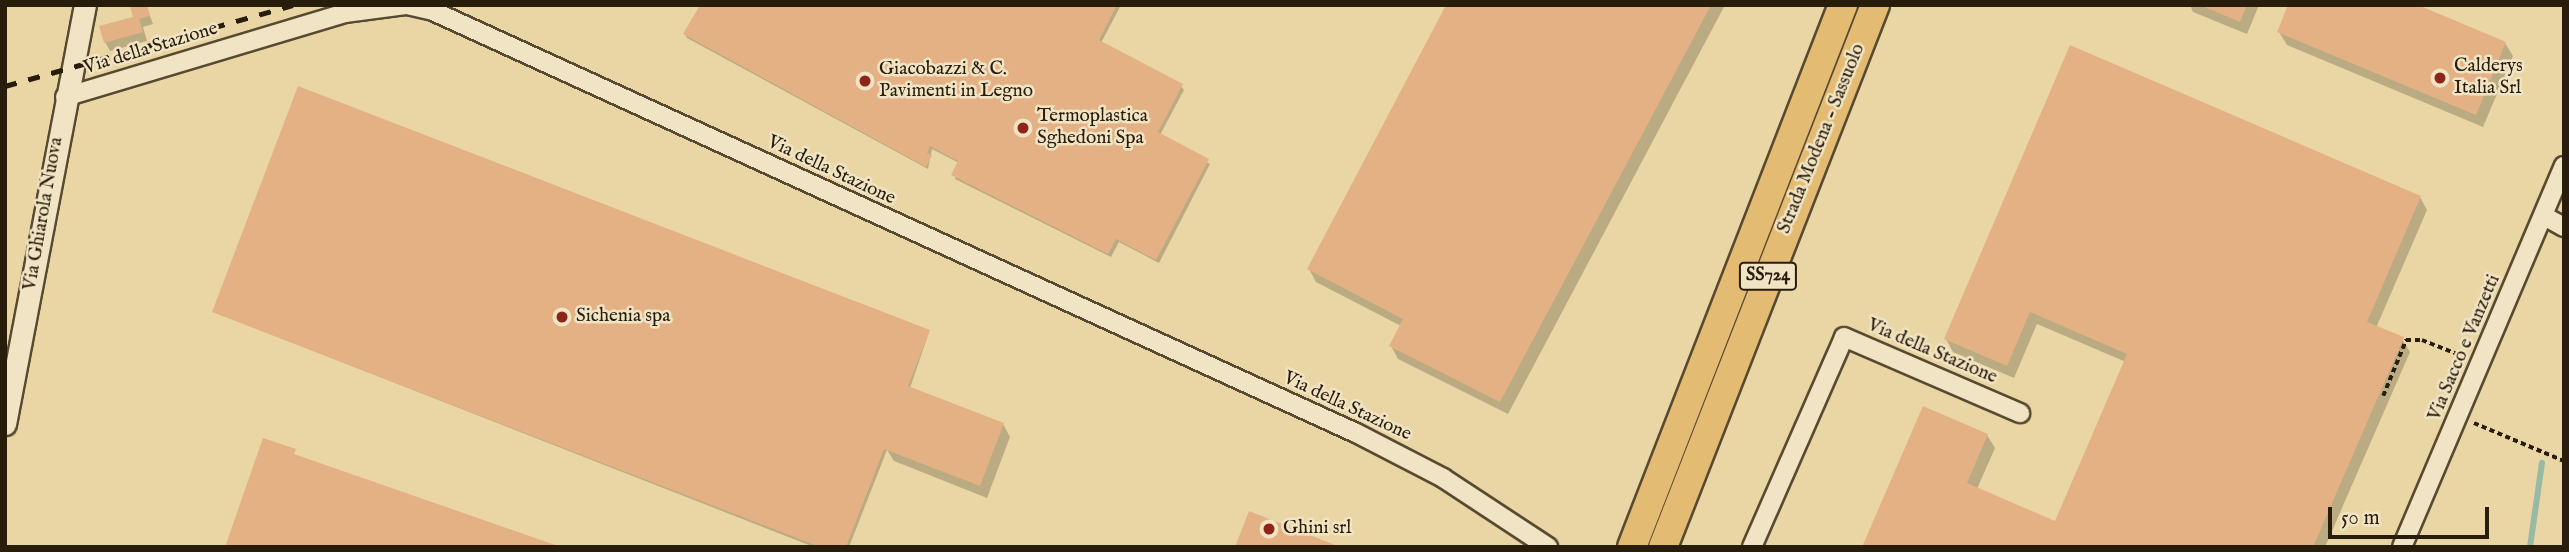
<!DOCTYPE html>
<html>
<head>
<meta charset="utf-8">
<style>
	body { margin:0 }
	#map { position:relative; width:2569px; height:552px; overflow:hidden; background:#e9d6a4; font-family:"IM FELL English",serif }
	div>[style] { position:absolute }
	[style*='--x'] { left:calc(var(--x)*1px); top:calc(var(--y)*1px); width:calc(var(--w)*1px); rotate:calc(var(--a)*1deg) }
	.shadow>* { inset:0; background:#0003 }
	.stream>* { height:6px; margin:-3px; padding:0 3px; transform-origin:3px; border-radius:3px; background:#98b9a4 }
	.building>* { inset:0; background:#e4b184 }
	.path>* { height:3.5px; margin-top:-1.75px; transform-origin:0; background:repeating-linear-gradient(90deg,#281c0b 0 5px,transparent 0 8.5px) }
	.roads { filter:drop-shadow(2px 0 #584a31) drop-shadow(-2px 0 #584a31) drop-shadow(0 2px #584a31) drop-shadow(0 -2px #584a31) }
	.minor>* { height:18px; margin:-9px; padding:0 9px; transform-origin:9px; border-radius:9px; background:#f1e4c4 }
	.tertiary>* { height:21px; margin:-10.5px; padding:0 10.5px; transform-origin:10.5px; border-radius:10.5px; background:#f1e4c4 }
	.trunk>* { height:28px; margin:-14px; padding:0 14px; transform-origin:14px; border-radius:14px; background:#e4bb72 }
	.rail>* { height:5px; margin-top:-2.5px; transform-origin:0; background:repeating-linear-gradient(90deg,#281c0b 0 12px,transparent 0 24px) }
	.dots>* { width:19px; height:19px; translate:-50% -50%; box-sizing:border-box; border:4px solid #f1e4c4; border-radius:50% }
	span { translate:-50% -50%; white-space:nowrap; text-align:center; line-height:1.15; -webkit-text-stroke:5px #f1e4c4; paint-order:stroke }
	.shield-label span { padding:2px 5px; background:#f1e4c4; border:2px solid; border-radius:5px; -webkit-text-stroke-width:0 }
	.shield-label { font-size:18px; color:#281c0b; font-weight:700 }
	.street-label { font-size:19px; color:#281c0b }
	.poi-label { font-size:19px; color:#281c0b }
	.left { translate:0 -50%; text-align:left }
	.frame { position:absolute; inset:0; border:7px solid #281c0b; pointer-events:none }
	.scale { position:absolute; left:2328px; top:507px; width:161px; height:32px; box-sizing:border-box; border:4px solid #281c0b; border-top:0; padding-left:9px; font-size:21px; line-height:24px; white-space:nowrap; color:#281c0b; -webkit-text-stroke:5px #f1e4c4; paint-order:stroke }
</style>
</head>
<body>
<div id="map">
	<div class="shadow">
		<i style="clip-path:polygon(146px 5px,153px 24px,143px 27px,147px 41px,110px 51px,105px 42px,135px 18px,132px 8px)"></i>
		<i style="clip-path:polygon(701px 5px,1121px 5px,1101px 43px,1181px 86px,1184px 90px,1160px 135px,1210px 164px,1159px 263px,1119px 242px,1111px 257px,955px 179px,959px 163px,932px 149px,928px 169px,687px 38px,685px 34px)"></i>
		<i style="clip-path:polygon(1448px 5px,1725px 5px,1508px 414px,1398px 359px,1391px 346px,1401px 326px,1316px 282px,1309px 269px)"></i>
		<i style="clip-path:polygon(2190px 5px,2259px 5px,2247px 34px,2193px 12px)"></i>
		<i style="clip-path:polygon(2279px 32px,2505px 43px,2513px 56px,2483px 127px,2287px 45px)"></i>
		<i style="clip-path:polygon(2071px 47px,2420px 197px,2427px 210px,2376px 328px,2402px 339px,2410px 352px,2325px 547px,1864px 547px,1987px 435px,1995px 448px,1977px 489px,2056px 524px,2126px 362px,2037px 324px,2014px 378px,1953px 352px,1946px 339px)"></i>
		<i style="clip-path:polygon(214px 312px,929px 332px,910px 388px,1003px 424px,1010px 437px,987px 498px,894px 461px,887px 450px,849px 547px,814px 547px)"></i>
	</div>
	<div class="stream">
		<i style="--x:2530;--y:547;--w:85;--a:-81.9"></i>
	</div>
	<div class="building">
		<i style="clip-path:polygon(147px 5px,150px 16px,139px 19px,143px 32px,104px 43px,99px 26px,133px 17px,130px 7px)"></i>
		<i style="clip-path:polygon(700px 5px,1117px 5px,1099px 40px,1183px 84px,1158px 132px,1209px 159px,1156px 260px,1116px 239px,1108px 254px,951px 175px,958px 161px,930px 146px,927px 153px,932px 155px,926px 167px,683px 34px)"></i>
		<i style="clip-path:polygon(1446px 5px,1711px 5px,1500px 402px,1389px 346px,1403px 319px,1307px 269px)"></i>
		<i style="clip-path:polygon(2200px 5px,2247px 5px,2240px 22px)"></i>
		<i style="clip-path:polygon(2288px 5px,2418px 5px,2506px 42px,2476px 115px,2277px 32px)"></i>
		<i style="clip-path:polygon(2070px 45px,2421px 196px,2367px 322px,2404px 337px,2313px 547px,1862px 547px,1923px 406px,1988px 434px,1967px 483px,2055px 521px,2127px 354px,2030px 312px,2007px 366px,1944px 339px)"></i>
		<i style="clip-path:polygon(298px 86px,930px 330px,908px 386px,1004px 423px,980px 486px,884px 449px,846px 547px,820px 547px,212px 312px)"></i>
		<i style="clip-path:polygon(263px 438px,296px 449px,294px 454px,561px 547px,225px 547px)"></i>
		<i style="clip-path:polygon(1249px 511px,1340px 547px,1235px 547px)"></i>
	</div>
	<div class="path">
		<i style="--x:2383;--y:396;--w:61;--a:-67.7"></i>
		<i style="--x:2406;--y:340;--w:16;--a:0"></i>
		<i style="--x:2422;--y:340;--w:43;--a:21.8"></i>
		<i style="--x:2474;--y:423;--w:98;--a:22.9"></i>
	</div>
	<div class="roads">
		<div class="minor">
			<i style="--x:65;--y:97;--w:292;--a:-16.7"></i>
			<i style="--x:345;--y:13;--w:63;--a:-7.4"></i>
			<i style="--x:407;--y:5;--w:27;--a:13"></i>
			<i style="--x:433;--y:11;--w:1015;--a:24.57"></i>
			<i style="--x:1356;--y:433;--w:98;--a:27.3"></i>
			<i style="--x:1443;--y:478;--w:126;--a:33.3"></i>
			<i style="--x:2544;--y:216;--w:23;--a:29"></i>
			<i style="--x:1752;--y:547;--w:229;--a:-66.3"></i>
			<i style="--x:1844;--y:337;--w:192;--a:23.4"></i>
			<i style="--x:2402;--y:547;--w:414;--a:-67"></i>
		</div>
		<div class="tertiary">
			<i style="--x:5;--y:424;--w:427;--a:-79.2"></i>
		</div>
		<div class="trunk">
			<i style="--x:1632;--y:547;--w:582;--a:-68.73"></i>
			<i style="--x:1663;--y:547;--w:582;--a:-68.64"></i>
		</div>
	</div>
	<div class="rail">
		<i style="--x:5;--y:86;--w:299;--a:-15.7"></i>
	</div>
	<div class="dots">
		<i style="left:2440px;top:78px;background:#8f2418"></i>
		<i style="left:865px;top:81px;background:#8f2418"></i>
		<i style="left:1023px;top:128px;background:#8f2418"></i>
		<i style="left:562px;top:317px;background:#8f2418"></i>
		<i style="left:1269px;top:529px;background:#8f2418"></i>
	</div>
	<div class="shield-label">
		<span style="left:1768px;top:276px">SS724</span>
	</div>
	<div class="street-label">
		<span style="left:151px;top:49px;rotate:-17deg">Via della Stazione</span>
		<span style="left:1822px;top:139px;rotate:-68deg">Strada Modena - Sassuolo</span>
		<span style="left:831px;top:171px;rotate:25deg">Via della Stazione</span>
		<span style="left:44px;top:214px;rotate:-80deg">Via Ghiarola Nuova</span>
		<span style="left:2465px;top:348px;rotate:-67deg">Via Sacco e Vanzetti</span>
		<span style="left:1932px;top:352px;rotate:23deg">Via della Stazione</span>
		<span style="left:1347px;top:407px;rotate:25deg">Via della Stazione</span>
	</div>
	<div class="poi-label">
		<span class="left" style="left:2454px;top:78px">Calderys<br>Italia Srl</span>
		<span class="left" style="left:879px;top:81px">Giacobazzi &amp; C.<br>Pavimenti in Legno</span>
		<span class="left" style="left:1037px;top:128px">Termoplastica<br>Sghedoni Spa</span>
		<span class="left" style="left:576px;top:317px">Sichenia spa</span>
		<span class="left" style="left:1283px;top:529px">Ghini srl</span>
	</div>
	<div class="frame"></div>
	<div class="scale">50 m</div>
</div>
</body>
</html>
